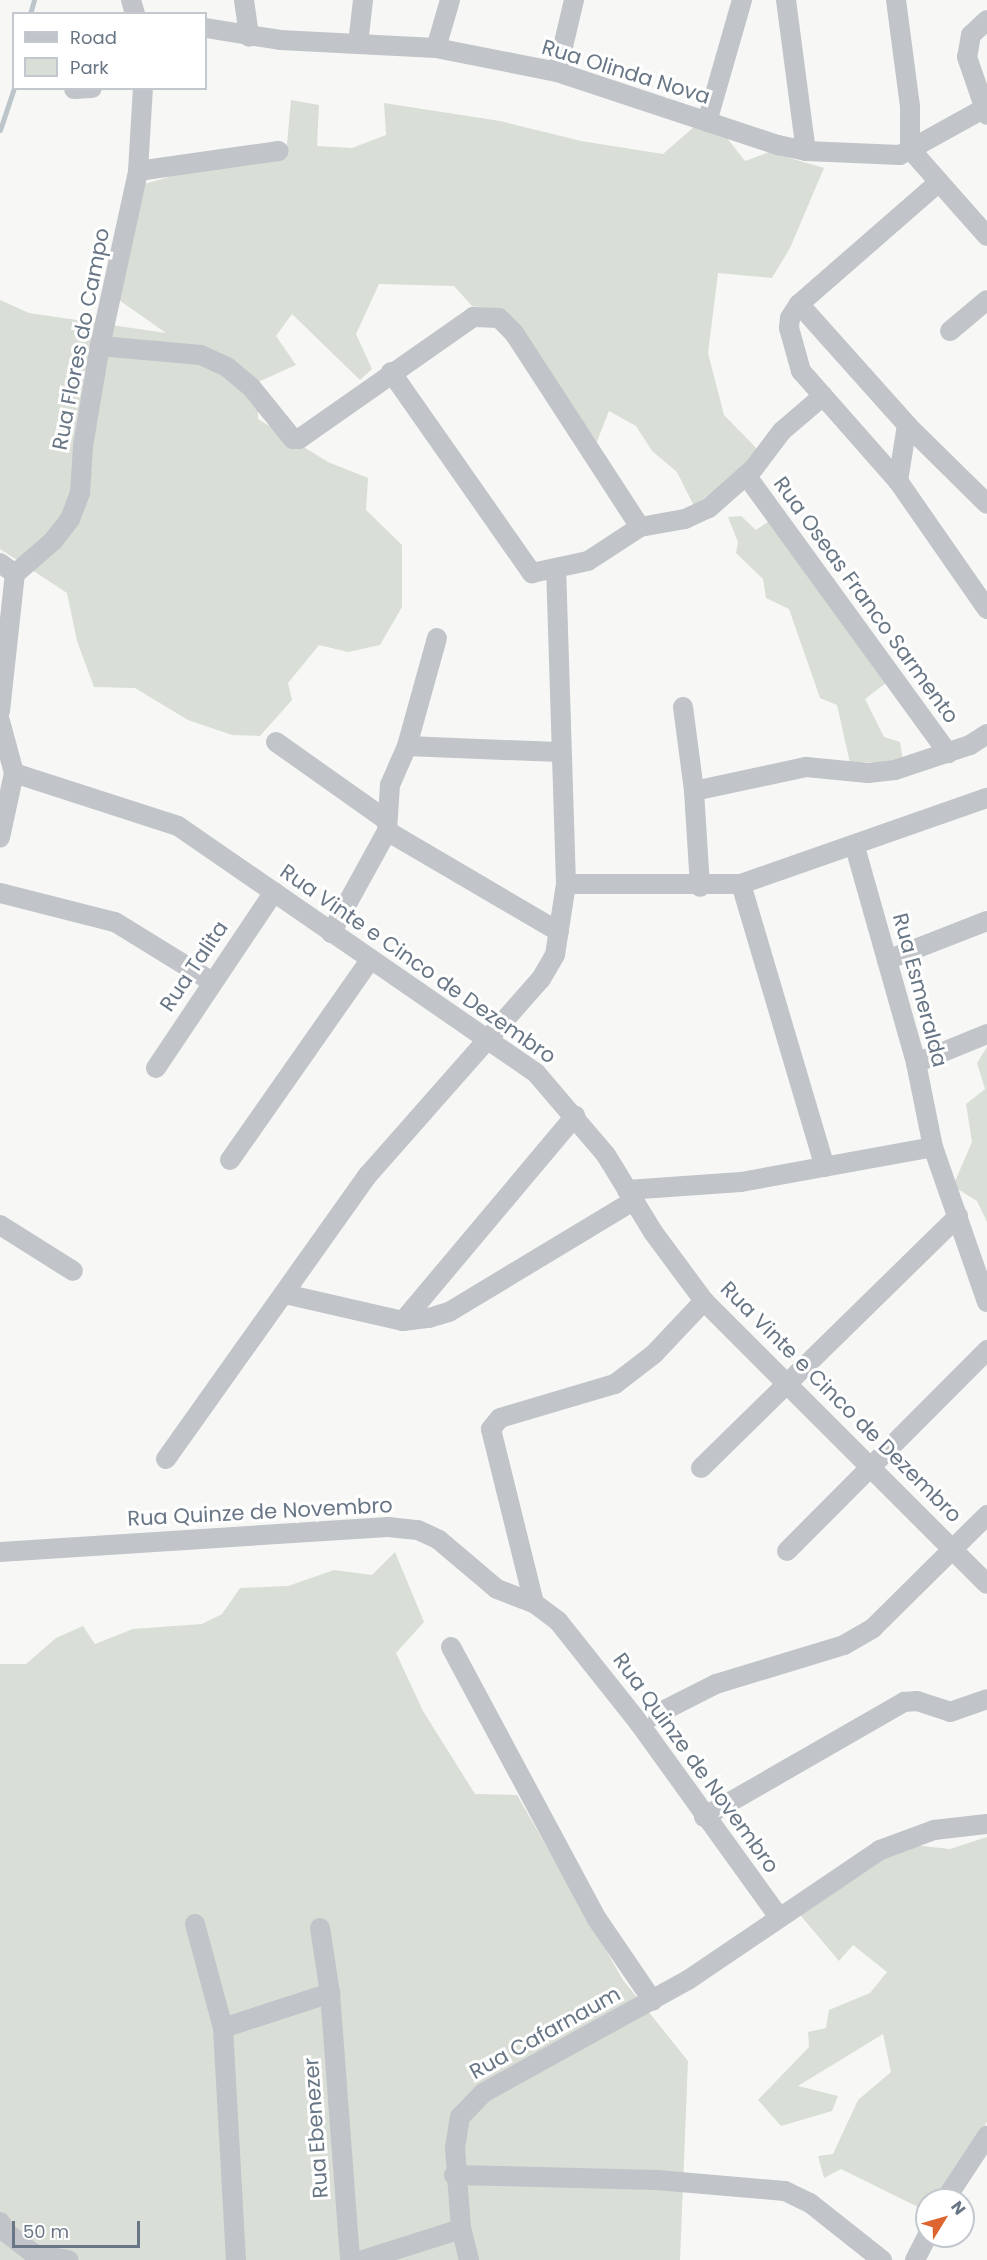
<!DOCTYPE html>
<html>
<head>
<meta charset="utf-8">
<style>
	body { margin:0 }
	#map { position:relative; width:987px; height:2260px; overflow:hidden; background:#f7f8f5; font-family:Poppins,sans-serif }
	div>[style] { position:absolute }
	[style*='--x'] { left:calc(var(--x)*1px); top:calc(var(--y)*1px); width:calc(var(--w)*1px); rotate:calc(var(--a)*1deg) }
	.green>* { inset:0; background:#d9ded6 }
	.stream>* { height:5px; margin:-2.5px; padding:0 2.5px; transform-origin:2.5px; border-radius:2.5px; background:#bbc5ca }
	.minor>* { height:20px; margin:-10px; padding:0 10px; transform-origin:10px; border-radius:10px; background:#c1c4c8 }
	span { translate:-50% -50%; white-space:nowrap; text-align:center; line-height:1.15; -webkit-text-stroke:6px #fff; paint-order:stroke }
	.street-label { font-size:21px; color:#687685 }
	.legend { position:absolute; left:12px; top:12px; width:195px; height:78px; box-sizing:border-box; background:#fff; border:2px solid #c3c8ce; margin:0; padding:8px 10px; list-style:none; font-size:18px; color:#687685 }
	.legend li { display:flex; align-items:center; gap:12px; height:30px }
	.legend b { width:30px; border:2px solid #c3c8ce }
	.north { position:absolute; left:915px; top:2188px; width:60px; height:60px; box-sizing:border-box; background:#fff; border:2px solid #c3c8ce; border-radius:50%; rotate:53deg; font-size:16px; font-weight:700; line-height:24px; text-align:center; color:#687685 }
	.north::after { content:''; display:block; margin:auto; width:21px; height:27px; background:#dd6630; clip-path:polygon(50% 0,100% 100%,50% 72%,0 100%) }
	.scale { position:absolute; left:12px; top:2221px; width:128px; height:27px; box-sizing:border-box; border:3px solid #687685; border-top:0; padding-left:8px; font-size:18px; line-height:21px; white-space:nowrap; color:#687685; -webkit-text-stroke:4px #fff; paint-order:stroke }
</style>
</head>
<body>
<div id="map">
	<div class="green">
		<i style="clip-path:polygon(291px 100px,319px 105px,317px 146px,352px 148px,386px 135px,384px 103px,500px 121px,581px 141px,663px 154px,695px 126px,727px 138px,745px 161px,769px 152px,824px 168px,790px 248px,772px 278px,718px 273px,708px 353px,724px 415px,763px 455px,694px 506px,677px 472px,652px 451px,636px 426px,609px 411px,592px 454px,507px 311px,472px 306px,454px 286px,379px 284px,356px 334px,372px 369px,360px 380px,292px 314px,276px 336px,296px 365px,258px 382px,258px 419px,328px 462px,368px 478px,366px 510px,402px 545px,402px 607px,380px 645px,348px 652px,319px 645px,288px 683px,292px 700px,260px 736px,232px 735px,188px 720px,135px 688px,94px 687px,77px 641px,67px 593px,0 549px,0 300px,29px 313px,166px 333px,119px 300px,144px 184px,215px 164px,286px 155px)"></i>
		<i style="clip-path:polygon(741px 516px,756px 530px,772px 519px,894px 677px,865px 699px,884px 737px,900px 742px,903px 761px,850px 763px,837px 705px,820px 698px,789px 609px,766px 598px,763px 579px,736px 553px,738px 542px,728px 517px)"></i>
		<i style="clip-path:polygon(987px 1047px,987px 1222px,977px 1201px,953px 1186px,972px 1142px,966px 1104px,985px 1089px,977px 1063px)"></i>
		<i style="clip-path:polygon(395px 1552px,424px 1622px,396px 1653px,423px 1711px,475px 1794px,517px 1795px,623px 1980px,688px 2061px,680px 2260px,0 2260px,0 1664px,26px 1664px,56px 1638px,83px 1626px,95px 1644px,133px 1629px,202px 1624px,222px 1614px,240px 1588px,288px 1586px,334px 1570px,372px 1575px)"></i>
		<i style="clip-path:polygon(987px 1837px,987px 2122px,934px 2200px,927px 2200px,926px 2211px,841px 2169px,824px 2178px,818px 2156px,833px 2154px,858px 2100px,891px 2072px,883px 2034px,798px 2086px,838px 2096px,832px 2111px,781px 2126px,758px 2100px,809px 2047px,808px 2032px,826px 2028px,829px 2010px,870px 1993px,887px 1972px,853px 1945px,839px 1961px,796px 1910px,904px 1844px,950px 1849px)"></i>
	</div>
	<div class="stream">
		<i style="--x:30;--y:14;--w:15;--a:-74"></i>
		<i style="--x:0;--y:130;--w:44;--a:-71.6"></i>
	</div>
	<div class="minor">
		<i style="--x:131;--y:0;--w:15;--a:74"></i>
		<i style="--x:244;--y:0;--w:37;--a:82"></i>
		<i style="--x:786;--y:0;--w:152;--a:82.5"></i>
		<i style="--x:896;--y:0;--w:107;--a:82.5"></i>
		<i style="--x:910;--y:106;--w:43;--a:90"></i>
		<i style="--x:910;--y:149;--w:116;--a:48.5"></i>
		<i style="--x:987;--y:20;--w:22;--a:137"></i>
		<i style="--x:971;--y:35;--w:22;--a:100"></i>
		<i style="--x:967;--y:57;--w:61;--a:71"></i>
		<i style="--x:206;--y:28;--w:75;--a:9.2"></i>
		<i style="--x:280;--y:40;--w:156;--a:2.9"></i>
		<i style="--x:436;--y:48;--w:123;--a:11.2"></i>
		<i style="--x:557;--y:72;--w:233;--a:18.3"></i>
		<i style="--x:778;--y:145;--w:29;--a:12"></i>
		<i style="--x:806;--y:151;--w:94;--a:2.4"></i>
		<i style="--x:900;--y:155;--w:95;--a:-29"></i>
		<i style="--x:358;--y:44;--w:44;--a:-83.5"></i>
		<i style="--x:436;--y:48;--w:50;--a:-73.7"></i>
		<i style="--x:557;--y:72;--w:74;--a:-76.7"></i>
		<i style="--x:74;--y:89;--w:18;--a:-3"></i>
		<i style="--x:707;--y:122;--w:127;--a:-74"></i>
		<i style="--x:138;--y:171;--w:142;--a:-8.1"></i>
		<i style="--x:939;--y:182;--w:186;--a:138.9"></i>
		<i style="--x:799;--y:304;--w:162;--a:48.2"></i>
		<i style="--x:907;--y:425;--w:57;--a:99.1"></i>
		<i style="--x:898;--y:481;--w:156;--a:55.2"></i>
		<i style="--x:799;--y:304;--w:17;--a:123"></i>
		<i style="--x:790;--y:318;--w:10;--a:96"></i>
		<i style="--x:789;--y:328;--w:45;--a:74.4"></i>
		<i style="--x:801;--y:371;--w:147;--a:48.6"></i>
		<i style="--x:950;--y:331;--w:48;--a:-40"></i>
		<i style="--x:100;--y:346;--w:101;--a:5.1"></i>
		<i style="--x:201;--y:355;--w:29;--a:25"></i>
		<i style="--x:227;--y:367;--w:31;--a:40"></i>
		<i style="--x:251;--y:387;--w:67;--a:51.1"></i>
		<i style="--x:293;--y:439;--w:6;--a:0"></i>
		<i style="--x:299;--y:439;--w:213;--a:-35"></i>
		<i style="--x:473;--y:317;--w:26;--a:2"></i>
		<i style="--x:499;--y:318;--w:21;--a:45"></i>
		<i style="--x:514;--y:333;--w:231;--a:57"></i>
		<i style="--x:391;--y:372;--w:246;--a:55"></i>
		<i style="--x:532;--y:573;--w:57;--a:-12.1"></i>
		<i style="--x:588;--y:561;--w:62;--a:-33.2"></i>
		<i style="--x:640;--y:527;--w:46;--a:-10.1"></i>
		<i style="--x:685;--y:519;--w:26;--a:-25"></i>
		<i style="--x:709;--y:508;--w:60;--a:-41.6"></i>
		<i style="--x:754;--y:468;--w:46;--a:-52.9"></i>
		<i style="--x:782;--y:431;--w:54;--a:-40.5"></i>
		<i style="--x:907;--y:425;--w:112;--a:44.6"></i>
		<i style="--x:746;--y:475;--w:344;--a:54"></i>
		<i style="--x:0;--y:563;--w:19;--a:36"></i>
		<i style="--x:15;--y:574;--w:50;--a:-41"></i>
		<i style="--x:53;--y:541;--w:28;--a:-52"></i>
		<i style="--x:70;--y:519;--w:28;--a:-69"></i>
		<i style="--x:80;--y:493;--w:47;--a:-86.3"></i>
		<i style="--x:83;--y:446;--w:101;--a:-80.4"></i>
		<i style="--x:100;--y:346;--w:179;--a:-77.7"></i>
		<i style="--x:138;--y:171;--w:83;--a:-86.6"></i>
		<i style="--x:683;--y:707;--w:85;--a:82.5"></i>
		<i style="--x:694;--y:791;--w:96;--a:86.4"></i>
		<i style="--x:0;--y:711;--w:138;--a:-83.8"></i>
		<i style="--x:0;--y:721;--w:54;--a:74.9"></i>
		<i style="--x:14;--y:773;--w:66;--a:102.2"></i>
		<i style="--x:276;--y:742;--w:135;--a:35.3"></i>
		<i style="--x:407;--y:746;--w:152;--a:2.3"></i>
		<i style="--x:14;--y:773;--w:172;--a:17.9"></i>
		<i style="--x:178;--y:826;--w:435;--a:34.6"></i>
		<i style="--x:536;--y:1073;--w:108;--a:49.5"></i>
		<i style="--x:606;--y:1155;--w:90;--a:58.6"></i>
		<i style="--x:653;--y:1232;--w:86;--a:53.5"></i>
		<i style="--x:704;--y:1301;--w:400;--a:45"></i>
		<i style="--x:694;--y:791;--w:115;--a:-12.1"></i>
		<i style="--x:806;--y:767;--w:62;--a:5.5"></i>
		<i style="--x:868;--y:773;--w:27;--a:-6"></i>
		<i style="--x:895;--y:770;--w:79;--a:-18.4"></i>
		<i style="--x:970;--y:745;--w:20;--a:-33"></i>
		<i style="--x:387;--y:831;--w:46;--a:-86.3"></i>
		<i style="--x:390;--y:785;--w:43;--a:-66.4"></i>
		<i style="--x:407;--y:746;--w:112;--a:-74.5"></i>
		<i style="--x:387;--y:831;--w:199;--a:30.4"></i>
		<i style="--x:855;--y:847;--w:224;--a:74.2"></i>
		<i style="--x:916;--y:1063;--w:86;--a:78.6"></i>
		<i style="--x:933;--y:1147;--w:164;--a:70.8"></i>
		<i style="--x:566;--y:884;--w:175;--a:0"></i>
		<i style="--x:741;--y:884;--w:261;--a:-19.3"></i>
		<i style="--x:741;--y:884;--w:295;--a:73.5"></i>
		<i style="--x:0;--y:893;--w:119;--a:14.2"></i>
		<i style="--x:115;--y:922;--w:113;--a:31.6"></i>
		<i style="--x:331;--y:933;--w:116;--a:-61.2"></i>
		<i style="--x:887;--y:960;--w:107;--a:-21.3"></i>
		<i style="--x:916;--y:1063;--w:77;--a:-22.2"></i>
		<i style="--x:156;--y:1068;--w:212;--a:-56.2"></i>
		<i style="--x:230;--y:1160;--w:244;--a:-55"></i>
		<i style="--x:627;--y:1190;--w:114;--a:-4"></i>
		<i style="--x:741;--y:1182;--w:195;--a:-10.3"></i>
		<i style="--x:0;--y:1225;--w:86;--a:32.2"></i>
		<i style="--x:285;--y:1294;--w:121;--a:12.9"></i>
		<i style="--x:403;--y:1321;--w:26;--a:-7"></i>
		<i style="--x:429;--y:1318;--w:21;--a:-17"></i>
		<i style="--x:449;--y:1312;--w:215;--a:-31.1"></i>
		<i style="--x:403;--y:1321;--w:268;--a:-50"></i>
		<i style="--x:166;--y:1459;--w:349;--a:-54.6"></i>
		<i style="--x:368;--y:1175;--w:261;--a:-48.6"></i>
		<i style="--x:541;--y:979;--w:28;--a:-60"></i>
		<i style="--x:555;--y:955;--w:72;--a:-81.2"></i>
		<i style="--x:566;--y:884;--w:314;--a:-91.8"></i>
		<i style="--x:701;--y:1468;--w:360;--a:-44.4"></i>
		<i style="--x:787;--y:1551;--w:284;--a:-45.1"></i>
		<i style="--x:0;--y:1552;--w:389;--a:-3.7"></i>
		<i style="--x:388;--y:1527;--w:30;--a:6"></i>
		<i style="--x:418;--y:1530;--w:23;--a:25"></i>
		<i style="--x:439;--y:1540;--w:76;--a:40.2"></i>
		<i style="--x:497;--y:1589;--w:40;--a:21"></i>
		<i style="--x:534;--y:1603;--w:30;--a:37"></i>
		<i style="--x:558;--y:1621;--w:130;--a:51.5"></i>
		<i style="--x:639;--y:1723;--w:238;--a:54.2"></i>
		<i style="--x:534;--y:1603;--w:179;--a:-103.9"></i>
		<i style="--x:491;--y:1429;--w:14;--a:-51"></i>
		<i style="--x:500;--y:1418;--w:120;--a:-16.5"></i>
		<i style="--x:615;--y:1384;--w:49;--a:-37.6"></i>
		<i style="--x:654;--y:1354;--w:73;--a:-46.7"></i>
		<i style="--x:451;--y:1647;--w:309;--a:61.8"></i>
		<i style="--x:597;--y:1919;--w:99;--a:55.7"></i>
		<i style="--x:639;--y:1723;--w:86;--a:-26.9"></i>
		<i style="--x:716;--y:1684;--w:134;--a:-16.9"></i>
		<i style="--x:844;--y:1645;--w:34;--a:-30"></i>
		<i style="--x:873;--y:1628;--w:161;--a:-44.7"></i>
		<i style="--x:704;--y:1817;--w:231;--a:-29.9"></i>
		<i style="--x:904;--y:1702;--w:13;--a:-4"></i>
		<i style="--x:917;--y:1701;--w:35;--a:18"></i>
		<i style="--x:950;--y:1712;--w:39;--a:-19"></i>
		<i style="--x:195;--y:1924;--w:108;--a:74.9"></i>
		<i style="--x:223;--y:2028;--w:232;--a:86.8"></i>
		<i style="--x:320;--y:1928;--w:66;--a:81.3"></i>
		<i style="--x:330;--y:1993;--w:268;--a:85.7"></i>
		<i style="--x:223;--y:2028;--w:113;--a:-18.1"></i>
		<i style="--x:454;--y:2175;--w:203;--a:1.4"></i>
		<i style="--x:657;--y:2180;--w:128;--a:4.9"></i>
		<i style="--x:785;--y:2191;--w:28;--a:26"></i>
		<i style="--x:810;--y:2203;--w:92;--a:38.4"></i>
		<i style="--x:945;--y:2200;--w:77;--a:-56.7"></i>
		<i style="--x:0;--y:2222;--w:13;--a:58"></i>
		<i style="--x:7;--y:2233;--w:34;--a:38"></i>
		<i style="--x:34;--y:2254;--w:35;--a:10"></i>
		<i style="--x:363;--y:2260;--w:103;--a:-17.6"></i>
		<i style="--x:469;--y:2260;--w:32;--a:-104"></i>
		<i style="--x:461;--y:2229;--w:81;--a:-94.2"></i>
		<i style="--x:455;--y:2148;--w:31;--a:-81"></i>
		<i style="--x:460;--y:2117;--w:33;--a:-46"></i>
		<i style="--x:483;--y:2093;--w:234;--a:-28.9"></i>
		<i style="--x:688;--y:1980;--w:232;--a:-34.1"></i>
		<i style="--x:880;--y:1850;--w:58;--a:-20.3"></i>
		<i style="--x:934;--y:1830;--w:53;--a:-6.5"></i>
		<i style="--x:915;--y:2260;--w:27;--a:-63"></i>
	</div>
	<div class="street-label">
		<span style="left:626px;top:72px;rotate:17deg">Rua Olinda Nova</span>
		<span style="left:81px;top:339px;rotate:-79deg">Rua Flores do Campo</span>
		<span style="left:866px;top:600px;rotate:54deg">Rua Oseas Franco Sarmento</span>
		<span style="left:418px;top:964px;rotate:35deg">Rua Vinte e Cinco de Dezembro</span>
		<span style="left:194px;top:966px;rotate:-56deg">Rua Talita</span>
		<span style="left:920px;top:990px;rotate:75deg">Rua Esmeralda</span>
		<span style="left:841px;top:1402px;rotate:45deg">Rua Vinte e Cinco de Dezembro</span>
		<span style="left:260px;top:1512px;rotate:-3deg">Rua Quinze de Novembro</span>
		<span style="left:696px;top:1763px;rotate:54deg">Rua Quinze de Novembro</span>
		<span style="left:545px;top:2033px;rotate:-29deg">Rua Cafarnaum</span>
		<span style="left:316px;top:2128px;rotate:-94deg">Rua Ebenezer</span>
	</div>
	<ul class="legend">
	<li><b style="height:8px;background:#c1c4c8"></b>Road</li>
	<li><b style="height:16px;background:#d9ded6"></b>Park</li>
	</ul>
	<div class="north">N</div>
	<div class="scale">50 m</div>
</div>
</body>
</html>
